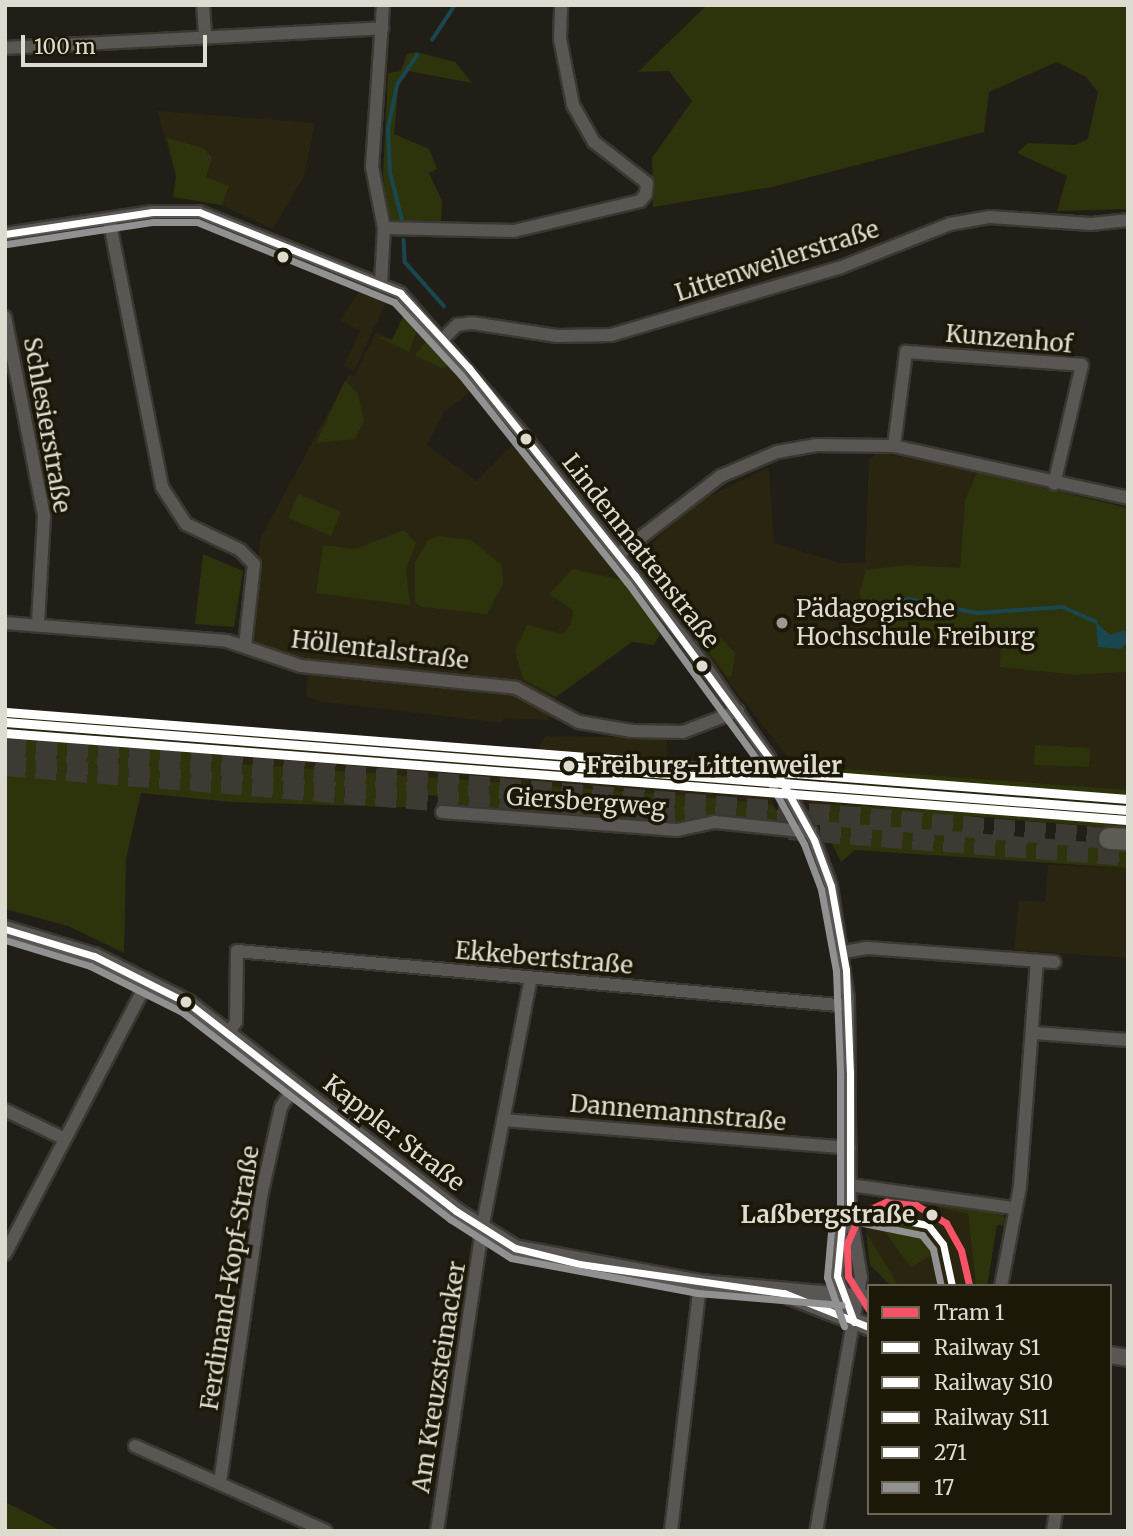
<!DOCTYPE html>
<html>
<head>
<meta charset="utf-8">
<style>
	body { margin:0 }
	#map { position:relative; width:1133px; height:1536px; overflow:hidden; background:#201e16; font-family:Merriweather,serif }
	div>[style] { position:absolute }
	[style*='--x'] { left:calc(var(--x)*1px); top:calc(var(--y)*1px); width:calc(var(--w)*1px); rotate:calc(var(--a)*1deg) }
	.built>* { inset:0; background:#2a2510 }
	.green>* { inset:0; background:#2d340b }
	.water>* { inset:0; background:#19464f }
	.stream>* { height:3.5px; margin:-1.75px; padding:0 1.75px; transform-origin:1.75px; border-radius:1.75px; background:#19464f }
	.trunk-tunnel>* { height:21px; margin-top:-10.5px; transform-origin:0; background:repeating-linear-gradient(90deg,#3c3a32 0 21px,transparent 0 31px) }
	.roads { filter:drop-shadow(2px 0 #3a3831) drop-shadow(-2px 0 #3a3831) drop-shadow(0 2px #3a3831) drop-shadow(0 -2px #3a3831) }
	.minor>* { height:12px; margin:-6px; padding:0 6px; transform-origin:6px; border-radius:6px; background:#595653 }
	.tertiary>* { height:16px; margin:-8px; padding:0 8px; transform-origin:8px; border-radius:8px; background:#595653 }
	.trunk>* { height:21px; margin:-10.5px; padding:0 10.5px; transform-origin:10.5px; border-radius:10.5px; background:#5e5a54 }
	.bus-1>* { height:7px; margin:-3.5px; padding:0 3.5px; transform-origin:3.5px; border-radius:3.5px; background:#fff }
	.bus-2>* { height:7px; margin:-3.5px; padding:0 3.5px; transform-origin:3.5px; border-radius:3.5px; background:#929191 }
	.rail-1>* { height:9px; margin:-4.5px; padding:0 4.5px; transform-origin:4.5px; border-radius:4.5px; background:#fff }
	.rail-2>* { height:9px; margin:-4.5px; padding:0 4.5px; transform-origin:4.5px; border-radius:4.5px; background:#fff }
	.rail-3>* { height:9px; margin:-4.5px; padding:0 4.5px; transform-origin:4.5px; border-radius:4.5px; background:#fff }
	.tram-1>* { height:7px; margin:-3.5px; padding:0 3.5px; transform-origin:3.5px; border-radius:3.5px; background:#f75366 }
	.dots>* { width:19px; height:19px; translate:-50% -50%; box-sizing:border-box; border:4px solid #1c1808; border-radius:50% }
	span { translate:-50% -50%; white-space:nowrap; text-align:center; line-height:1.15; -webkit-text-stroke:7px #1c1808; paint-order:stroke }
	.street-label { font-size:24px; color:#dedbd1 }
	.poi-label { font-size:24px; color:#dedbd1 }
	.left { translate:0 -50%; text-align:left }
	.stop-label { font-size:24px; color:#dedbd1; font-weight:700 }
	.right { translate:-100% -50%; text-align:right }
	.frame { position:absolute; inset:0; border:7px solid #dedbd1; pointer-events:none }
	.legend { position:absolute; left:867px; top:1284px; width:245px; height:231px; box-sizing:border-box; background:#1c1808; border:2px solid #6a6658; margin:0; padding:9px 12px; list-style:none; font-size:21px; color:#dedbd1 }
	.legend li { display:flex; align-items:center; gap:14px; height:35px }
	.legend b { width:35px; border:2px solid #6a6658 }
	.scale { position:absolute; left:21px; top:35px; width:186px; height:32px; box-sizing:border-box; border:4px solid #dedbd1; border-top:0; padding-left:9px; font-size:21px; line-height:24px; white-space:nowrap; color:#dedbd1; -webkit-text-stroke:5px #1c1808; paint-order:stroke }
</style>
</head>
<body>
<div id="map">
	<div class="built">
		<i style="clip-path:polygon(157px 111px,315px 123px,304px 176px,273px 229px,222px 205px,173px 197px,176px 176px)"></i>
		<i style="clip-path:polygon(362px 288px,387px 301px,354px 371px,344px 366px,360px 331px,340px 320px)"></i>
		<i style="clip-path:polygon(406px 309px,475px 388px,444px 412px,427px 445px,477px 481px,518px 439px,630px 581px,660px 634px,654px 645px,632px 642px,556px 697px,548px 720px,504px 718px,502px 723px,324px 702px,306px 696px,309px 661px,260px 649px,251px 641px,260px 539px,349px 374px,354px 376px,376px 332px,392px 339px)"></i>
		<i style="clip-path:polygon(878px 452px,977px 472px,965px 500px,960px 568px,859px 595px,901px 637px,1002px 639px,1001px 667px,1076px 675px,1128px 672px,1128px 790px,794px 765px,646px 577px,639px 556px,667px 529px,702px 500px,769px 467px,774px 543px,840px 563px,865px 562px,869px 460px)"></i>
		<i style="clip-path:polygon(5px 711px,536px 753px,545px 736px,618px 737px,619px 731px,668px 736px,666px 761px,1128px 802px,1128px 824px,773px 800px,773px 805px,242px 764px,225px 756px,5px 736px)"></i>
		<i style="clip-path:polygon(1048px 865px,1127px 868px,1128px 958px,1014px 950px,1019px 900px,1045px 902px)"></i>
		<i style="clip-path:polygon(893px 1197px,968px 1214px,976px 1286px,898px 1286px,866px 1232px,864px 1206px)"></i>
	</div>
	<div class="green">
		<i style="clip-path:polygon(707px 5px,1128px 5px,1128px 209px,1057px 211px,1067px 176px,1017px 153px,1028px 143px,1075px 145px,1088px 139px,1098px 92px,1086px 77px,1057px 62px,989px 92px,984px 132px,772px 187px,653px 207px,652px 158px,692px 101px,669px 71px,638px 72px)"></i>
		<i style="clip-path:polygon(416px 52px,455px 62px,472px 83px,408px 71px,399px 83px,394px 134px,429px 149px,437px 169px,429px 173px,442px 201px,441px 223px,390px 223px,383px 175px,388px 73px,401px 71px,407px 54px)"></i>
		<i style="clip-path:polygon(167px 138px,203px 148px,212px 158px,206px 177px,229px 186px,222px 205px,173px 197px,176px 176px)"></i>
		<i style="clip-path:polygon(406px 312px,419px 324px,409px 352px,376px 336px,392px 340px)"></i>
		<i style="clip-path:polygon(430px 336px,452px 361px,443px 369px,415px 355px)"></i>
		<i style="clip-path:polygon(345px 381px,358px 393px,364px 421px,355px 439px,316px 443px)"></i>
		<i style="clip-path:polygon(977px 472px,1128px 508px,1128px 672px,1076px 675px,1000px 667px,1001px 639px,901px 638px,890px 633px,859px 595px,866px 570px,906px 565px,960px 568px,965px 500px)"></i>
		<i style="clip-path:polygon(298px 494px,341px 512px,331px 536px,288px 518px)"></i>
		<i style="clip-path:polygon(404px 530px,416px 543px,406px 570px,410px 605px,316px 593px,323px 545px,355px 549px)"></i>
		<i style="clip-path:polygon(440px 536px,471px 540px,502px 565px,503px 584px,487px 614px,422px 607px,415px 602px,415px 562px,428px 540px)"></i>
		<i style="clip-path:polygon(203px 554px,243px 571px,234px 627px,195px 624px)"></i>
		<i style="clip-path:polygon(573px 569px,626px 581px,660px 634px,654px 645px,632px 642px,556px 697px,523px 679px,515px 651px,527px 625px,563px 634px,571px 623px,573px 610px,549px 594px)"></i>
		<i style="clip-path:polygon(694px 623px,710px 627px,735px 653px,732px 675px,728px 677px,688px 626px)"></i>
		<i style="clip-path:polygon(5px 736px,225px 756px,242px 764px,713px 798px,773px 805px,785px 823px,714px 818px,675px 825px,454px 809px,450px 797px,427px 795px,425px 808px,231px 802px,141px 793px,126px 859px,124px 953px,68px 926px,5px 909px)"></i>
		<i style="clip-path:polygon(1035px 745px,1090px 748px,1089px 767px,1034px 765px)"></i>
		<i style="clip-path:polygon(794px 765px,1128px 790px,1128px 802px,799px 776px)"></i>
		<i style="clip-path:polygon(812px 803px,1128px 822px,1128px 829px,972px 816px,970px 835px,1128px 848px,1128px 881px,1127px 868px,855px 850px,841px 862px)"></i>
		<i style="clip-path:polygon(893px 1197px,1003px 1212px,1006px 1226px,997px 1225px,987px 1286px,976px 1286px,968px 1214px)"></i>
		<i style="clip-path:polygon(876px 1219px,917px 1227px,936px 1252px,911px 1268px)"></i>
		<i style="clip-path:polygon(866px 1232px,898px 1285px,906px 1286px,891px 1286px,870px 1265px)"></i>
		<i style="clip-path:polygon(5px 1502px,35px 1517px,61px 1531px,5px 1531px)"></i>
	</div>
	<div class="water">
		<i style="clip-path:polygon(1096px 622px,1110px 635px,1125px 630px,1127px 642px,1121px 649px,1098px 647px)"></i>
	</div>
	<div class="stream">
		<i style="--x:432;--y:40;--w:42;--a:-56.7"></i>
		<i style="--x:402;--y:220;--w:49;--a:-104.3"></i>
		<i style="--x:390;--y:173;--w:44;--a:-92.6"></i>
		<i style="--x:388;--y:129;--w:45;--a:-78.4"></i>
		<i style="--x:397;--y:85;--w:36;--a:-56"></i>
		<i style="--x:404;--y:240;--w:22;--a:87"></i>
		<i style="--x:405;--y:262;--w:59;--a:48.4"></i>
		<i style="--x:874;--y:613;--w:18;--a:-34"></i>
		<i style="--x:889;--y:603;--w:20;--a:-11"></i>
		<i style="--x:909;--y:599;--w:69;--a:11.6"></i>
		<i style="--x:977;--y:613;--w:86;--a:-4"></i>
		<i style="--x:1063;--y:607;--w:36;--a:24"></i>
	</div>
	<div class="trunk-tunnel">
		<i style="--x:5;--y:747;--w:1108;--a:4.71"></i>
		<i style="--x:5;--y:765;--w:712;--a:4.67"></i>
		<i style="--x:789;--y:829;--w:340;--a:4.4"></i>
	</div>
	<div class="roads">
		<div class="minor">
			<i style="--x:203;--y:5;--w:30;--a:86"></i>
			<i style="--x:5;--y:48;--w:378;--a:-3"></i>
			<i style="--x:109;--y:219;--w:273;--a:78.8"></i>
			<i style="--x:162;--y:487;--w:44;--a:57"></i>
			<i style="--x:186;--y:524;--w:60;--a:25.7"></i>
			<i style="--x:240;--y:550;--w:20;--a:45"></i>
			<i style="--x:254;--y:564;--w:82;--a:96.3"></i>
			<i style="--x:384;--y:228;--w:130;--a:1.3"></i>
			<i style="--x:514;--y:231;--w:130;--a:-13.4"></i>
			<i style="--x:640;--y:201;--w:9;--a:-49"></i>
			<i style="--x:646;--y:194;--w:11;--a:-85"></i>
			<i style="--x:647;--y:183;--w:67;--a:-142.3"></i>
			<i style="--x:594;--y:142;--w:43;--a:-119.6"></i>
			<i style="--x:573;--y:105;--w:67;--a:-101.1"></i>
			<i style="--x:560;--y:39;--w:34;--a:-88"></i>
			<i style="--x:5;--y:234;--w:149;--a:-8.5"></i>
			<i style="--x:152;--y:212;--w:47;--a:0"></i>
			<i style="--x:199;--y:212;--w:217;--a:21.9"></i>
			<i style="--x:400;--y:293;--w:191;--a:49"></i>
			<i style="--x:525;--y:437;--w:288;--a:51.8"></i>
			<i style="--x:703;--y:663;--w:116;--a:55.2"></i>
			<i style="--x:769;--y:758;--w:94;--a:61.2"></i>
			<i style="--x:814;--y:840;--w:49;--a:69.7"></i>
			<i style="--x:831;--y:886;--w:113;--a:81.4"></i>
			<i style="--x:848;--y:998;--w:212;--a:89.5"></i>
			<i style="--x:850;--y:1210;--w:68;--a:80.7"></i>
			<i style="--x:861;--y:1277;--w:258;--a:100"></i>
			<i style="--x:381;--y:283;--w:55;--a:-86.9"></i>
			<i style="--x:384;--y:228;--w:62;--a:-101.1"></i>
			<i style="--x:372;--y:167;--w:162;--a:-86.1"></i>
			<i style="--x:5;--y:317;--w:203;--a:78.9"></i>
			<i style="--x:44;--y:516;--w:109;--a:93.2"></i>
			<i style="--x:443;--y:339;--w:20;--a:-45"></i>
			<i style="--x:457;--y:325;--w:15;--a:-8"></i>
			<i style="--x:472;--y:323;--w:86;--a:8.7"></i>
			<i style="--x:557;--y:336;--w:54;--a:-1.1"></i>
			<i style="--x:611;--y:335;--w:238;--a:-16.4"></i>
			<i style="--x:839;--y:268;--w:119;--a:-21.6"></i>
			<i style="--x:950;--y:224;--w:41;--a:-9.9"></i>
			<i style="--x:990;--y:217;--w:101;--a:4"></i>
			<i style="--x:1091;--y:224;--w:37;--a:-6"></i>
			<i style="--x:894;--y:446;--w:95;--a:-82.7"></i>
			<i style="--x:906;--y:352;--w:176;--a:4.2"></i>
			<i style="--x:1082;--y:365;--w:122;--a:103.2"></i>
			<i style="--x:618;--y:555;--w:130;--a:-37.5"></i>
			<i style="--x:721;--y:476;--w:61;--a:-23.2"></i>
			<i style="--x:777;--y:452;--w:39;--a:-10"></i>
			<i style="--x:815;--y:445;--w:79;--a:0.7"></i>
			<i style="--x:894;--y:446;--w:240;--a:12.5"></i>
			<i style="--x:5;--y:623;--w:223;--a:4.6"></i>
			<i style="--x:227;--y:641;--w:78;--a:18.7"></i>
			<i style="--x:301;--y:666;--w:216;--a:5.8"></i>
			<i style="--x:516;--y:688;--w:72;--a:28.4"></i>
			<i style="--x:579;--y:722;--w:54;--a:9.6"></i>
			<i style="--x:632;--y:731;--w:51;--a:1.1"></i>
			<i style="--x:683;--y:732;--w:59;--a:-20.9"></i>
			<i style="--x:442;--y:812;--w:236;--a:4.4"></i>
			<i style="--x:677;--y:830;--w:39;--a:-12"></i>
			<i style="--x:715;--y:822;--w:96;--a:6"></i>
			<i style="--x:844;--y:952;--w:23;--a:-10"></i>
			<i style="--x:867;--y:948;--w:188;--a:4.3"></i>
			<i style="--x:229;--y:1032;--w:12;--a:-55"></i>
			<i style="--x:236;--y:1022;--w:71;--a:-89.2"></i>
			<i style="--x:237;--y:951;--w:613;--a:5.14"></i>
			<i style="--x:1034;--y:1033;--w:94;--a:4.3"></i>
			<i style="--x:5;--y:1110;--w:64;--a:25.8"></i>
			<i style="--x:503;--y:1120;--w:348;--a:4.6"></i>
			<i style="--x:850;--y:1185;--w:166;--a:8"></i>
			<i style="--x:850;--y:1210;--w:15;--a:122"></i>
			<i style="--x:842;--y:1223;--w:53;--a:95.4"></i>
			<i style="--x:837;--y:1276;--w:49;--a:69.7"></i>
			<i style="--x:5;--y:1254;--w:308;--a:-62.4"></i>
			<i style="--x:1001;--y:1286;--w:102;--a:-79.2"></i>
			<i style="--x:1020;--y:1186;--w:225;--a:-85.7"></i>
			<i style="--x:135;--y:1446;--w:209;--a:24"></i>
			<i style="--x:220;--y:1482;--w:293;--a:-81.8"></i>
			<i style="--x:262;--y:1192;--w:87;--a:-77.4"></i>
			<i style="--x:281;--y:1107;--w:27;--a:-56"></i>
			<i style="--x:437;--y:1531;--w:305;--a:-81.5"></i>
			<i style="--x:482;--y:1229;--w:256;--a:-79"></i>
			<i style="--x:671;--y:1531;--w:250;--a:-83.3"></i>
			<i style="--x:1053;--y:1531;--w:18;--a:-81"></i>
		</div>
		<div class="tertiary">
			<i style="--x:5;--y:929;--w:93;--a:16.9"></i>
			<i style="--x:94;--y:956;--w:105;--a:26.6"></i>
			<i style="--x:188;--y:1003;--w:339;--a:37.8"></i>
			<i style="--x:456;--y:1211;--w:70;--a:32.1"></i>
			<i style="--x:515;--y:1248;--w:188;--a:10.7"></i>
			<i style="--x:700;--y:1283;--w:170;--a:5.1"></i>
			<i style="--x:790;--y:1296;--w:85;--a:21.4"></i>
			<i style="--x:1110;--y:1355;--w:18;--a:9"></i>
		</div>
		<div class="trunk">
			<i style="--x:1109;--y:838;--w:19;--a:3"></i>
		</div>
	</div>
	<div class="bus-1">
		<i style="--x:5;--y:234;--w:149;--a:-8.5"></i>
		<i style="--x:152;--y:212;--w:47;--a:0"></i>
		<i style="--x:199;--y:212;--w:217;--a:21.9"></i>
		<i style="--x:400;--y:293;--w:102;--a:47.4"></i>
		<i style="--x:469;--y:368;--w:266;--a:51.4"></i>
		<i style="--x:635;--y:576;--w:226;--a:53.6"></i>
		<i style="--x:769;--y:758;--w:94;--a:61.2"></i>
		<i style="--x:814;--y:840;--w:49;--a:69.7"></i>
		<i style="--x:831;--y:886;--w:85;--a:79.9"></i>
		<i style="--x:846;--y:970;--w:102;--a:87.8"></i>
		<i style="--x:850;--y:1072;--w:138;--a:90"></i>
		<i style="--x:850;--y:1210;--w:15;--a:122"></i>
		<i style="--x:842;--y:1223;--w:53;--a:95.4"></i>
		<i style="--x:837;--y:1276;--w:49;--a:69.7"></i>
		<i style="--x:5;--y:929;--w:93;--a:16.9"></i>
		<i style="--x:94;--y:956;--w:105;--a:26.6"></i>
		<i style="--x:188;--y:1003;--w:339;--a:37.8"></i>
		<i style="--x:456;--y:1211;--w:70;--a:32.1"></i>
		<i style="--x:515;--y:1248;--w:66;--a:14"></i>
		<i style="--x:579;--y:1264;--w:207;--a:8.1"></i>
		<i style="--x:784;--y:1293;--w:92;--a:21.8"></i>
		<i style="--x:850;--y:1210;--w:79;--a:10.9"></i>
		<i style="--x:928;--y:1225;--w:24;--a:52"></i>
		<i style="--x:943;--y:1244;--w:43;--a:77.9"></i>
	</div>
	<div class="bus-2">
		<i style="--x:7;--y:244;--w:148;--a:-8.6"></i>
		<i style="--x:153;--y:222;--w:44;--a:0"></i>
		<i style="--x:197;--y:222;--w:213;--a:22.1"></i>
		<i style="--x:394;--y:302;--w:99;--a:47.5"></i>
		<i style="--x:461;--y:375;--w:265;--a:51.3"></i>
		<i style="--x:627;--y:582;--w:225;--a:53.8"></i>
		<i style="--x:760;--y:764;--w:91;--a:61.2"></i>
		<i style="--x:804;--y:844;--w:48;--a:69.3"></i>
		<i style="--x:821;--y:889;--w:83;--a:79.6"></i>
		<i style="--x:836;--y:971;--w:101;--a:87.7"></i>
		<i style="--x:840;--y:1072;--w:135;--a:90"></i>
		<i style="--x:840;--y:1207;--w:16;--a:120"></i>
		<i style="--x:832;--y:1221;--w:56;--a:95.1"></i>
		<i style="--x:827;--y:1277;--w:52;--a:70.9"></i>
		<i style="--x:5;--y:940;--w:89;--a:17"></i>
		<i style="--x:90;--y:966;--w:103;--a:26.6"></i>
		<i style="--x:182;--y:1012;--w:339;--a:37.7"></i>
		<i style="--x:450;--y:1219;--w:72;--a:32.6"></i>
		<i style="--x:511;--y:1258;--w:190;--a:10.6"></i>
		<i style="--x:698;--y:1293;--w:144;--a:4.8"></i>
		<i style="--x:848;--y:1220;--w:76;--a:11.5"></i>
		<i style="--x:922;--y:1235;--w:18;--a:52"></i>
		<i style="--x:933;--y:1249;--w:38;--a:78"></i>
	</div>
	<div class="rail-1">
		<i style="--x:5;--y:722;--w:1126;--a:4.48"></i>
	</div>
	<div class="rail-2">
		<i style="--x:5;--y:733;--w:1125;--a:4.43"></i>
	</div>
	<div class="rail-3">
		<i style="--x:6;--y:712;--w:1125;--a:4.43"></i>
	</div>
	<div class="tram-1">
		<i style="--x:869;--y:1310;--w:40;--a:-122"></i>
		<i style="--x:848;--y:1276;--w:32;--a:-92"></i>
		<i style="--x:847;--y:1244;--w:33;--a:-67"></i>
		<i style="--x:860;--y:1214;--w:29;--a:-25"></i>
		<i style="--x:886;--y:1202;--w:30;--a:6"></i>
		<i style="--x:916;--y:1205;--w:35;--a:31"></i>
		<i style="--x:946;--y:1223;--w:31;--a:61"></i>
		<i style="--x:961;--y:1250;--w:37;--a:77"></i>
	</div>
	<div class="dots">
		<i style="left:283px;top:257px;background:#dedbd1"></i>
		<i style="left:526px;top:439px;background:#dedbd1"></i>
		<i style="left:782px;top:623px;background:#9c9990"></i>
		<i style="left:702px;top:666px;background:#dedbd1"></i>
		<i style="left:569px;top:766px;background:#dedbd1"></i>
		<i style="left:186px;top:1002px;background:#dedbd1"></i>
		<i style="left:932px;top:1215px;background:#dedbd1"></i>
	</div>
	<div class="street-label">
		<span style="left:777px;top:261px;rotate:-18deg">Littenweilerstraße</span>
		<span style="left:1009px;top:339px;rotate:5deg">Kunzenhof</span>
		<span style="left:47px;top:425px;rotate:80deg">Schlesierstraße</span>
		<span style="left:641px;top:551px;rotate:52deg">Lindenmattenstraße</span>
		<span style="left:380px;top:650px;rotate:7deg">Höllentalstraße</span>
		<span style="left:586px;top:802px;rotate:4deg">Giersbergweg</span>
		<span style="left:544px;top:958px;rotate:5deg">Ekkebertstraße</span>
		<span style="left:678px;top:1113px;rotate:5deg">Dannemannstraße</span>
		<span style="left:394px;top:1133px;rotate:38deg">Kappler Straße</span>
		<span style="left:230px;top:1278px;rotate:-81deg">Ferdinand-Kopf-Straße</span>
		<span style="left:439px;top:1377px;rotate:-81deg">Am Kreuzsteinacker</span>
	</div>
	<div class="poi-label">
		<span class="left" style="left:796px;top:623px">Pädagogische<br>Hochschule Freiburg</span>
	</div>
	<div class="stop-label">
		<span class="left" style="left:586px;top:766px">Freiburg-Littenweiler</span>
		<span class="right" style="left:915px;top:1215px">Laßbergstraße</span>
	</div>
	<div class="frame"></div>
	<ul class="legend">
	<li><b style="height:9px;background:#f75366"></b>Tram 1</li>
	<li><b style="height:9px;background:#fff"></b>Railway S1</li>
	<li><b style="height:9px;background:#fff"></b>Railway S10</li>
	<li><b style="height:9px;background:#fff"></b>Railway S11</li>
	<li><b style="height:9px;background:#fff"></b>271</li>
	<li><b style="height:9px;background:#929191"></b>17</li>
	</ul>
	<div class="scale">100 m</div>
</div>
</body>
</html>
